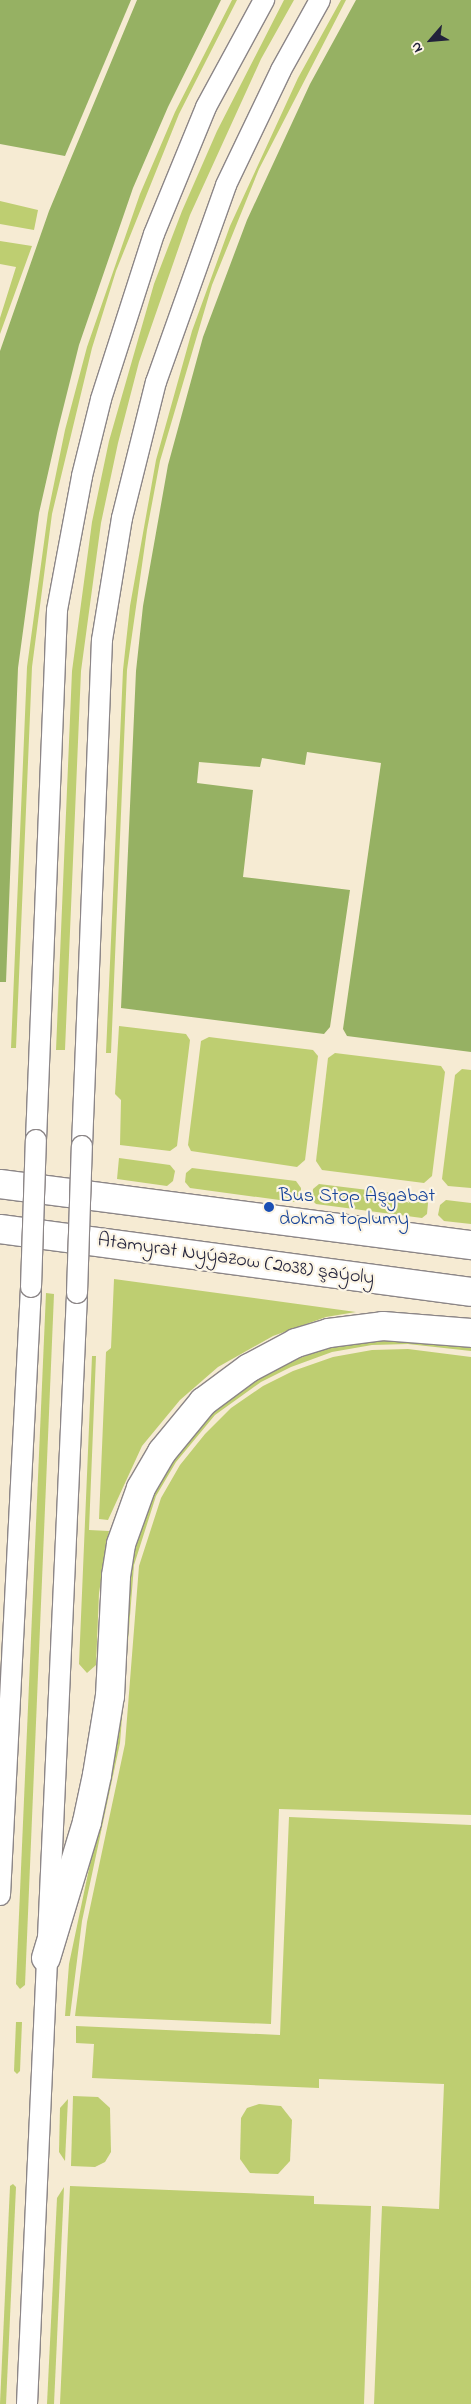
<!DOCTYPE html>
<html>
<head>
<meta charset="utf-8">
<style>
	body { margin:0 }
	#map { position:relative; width:471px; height:2404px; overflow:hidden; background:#f6ebd3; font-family:"Indie Flower",sans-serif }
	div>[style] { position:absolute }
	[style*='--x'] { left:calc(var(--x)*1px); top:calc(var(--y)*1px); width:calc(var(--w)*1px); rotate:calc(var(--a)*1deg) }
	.green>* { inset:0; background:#bece71 }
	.forest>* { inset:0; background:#96b163 }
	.roads { filter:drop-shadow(1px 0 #8c8687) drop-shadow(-1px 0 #8c8687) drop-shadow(0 1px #8c8687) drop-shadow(0 -1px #8c8687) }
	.street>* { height:20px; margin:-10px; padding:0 10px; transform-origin:10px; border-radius:10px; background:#fff }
	.primary>* { height:28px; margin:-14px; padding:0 14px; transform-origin:14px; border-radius:14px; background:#fff }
	.bridges { filter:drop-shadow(1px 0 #8c8687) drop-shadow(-1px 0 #8c8687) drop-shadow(0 1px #8c8687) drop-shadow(0 -1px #8c8687) }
	.street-bridge>* { height:20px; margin:-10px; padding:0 10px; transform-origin:10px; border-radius:10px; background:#fff }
	.dots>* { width:14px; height:14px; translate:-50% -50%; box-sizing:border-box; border:2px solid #fcf5e5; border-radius:50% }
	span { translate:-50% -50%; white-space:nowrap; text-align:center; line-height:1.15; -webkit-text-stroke:4.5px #fcf5e5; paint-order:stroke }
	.transit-label { font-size:20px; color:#164399 }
	.left { translate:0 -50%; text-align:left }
	.street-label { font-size:20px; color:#22223b }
	.north { position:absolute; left:406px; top:15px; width:50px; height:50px; -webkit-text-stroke:4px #fcf5e5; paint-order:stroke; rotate:243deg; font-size:14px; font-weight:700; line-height:20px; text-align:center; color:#22223b }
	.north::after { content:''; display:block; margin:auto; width:18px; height:22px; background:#22223b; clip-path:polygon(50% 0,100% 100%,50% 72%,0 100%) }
</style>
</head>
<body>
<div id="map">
	<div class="green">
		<i style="clip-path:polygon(232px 0,237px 0,179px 114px,116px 271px,92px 348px,52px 514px,32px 667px,16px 1048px,11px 1048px,27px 667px,48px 513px,65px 430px,87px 347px,140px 194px,175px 112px)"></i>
		<i style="clip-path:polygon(284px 0,294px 0,261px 59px,190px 215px,139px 362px,118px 443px,101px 523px,81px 671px,65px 1050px,56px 1050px,72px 671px,92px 522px,109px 441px,154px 284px,182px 211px,217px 131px)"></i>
		<i style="clip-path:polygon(341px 0,346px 0,259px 169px,212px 285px,160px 461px,147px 530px,127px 670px,111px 1053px,106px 1053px,123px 670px,130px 606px,156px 460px,192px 331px,230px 226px,298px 78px)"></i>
		<i style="clip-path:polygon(0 201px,38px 210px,34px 230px,0 224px)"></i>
		<i style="clip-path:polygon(0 241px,32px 246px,0 334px,0 318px,16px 267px,0 264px)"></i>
		<i style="clip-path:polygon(119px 1026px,186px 1034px,190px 1040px,177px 1146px,170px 1151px,120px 1145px,121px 1100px,115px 1094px)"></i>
		<i style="clip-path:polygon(209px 1037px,313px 1050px,318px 1056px,305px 1160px,297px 1167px,191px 1151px,188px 1145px,201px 1041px)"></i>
		<i style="clip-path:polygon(335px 1053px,441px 1066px,445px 1072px,432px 1176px,424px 1183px,322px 1170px,316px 1161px,328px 1058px)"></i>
		<i style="clip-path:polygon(462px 1069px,471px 1070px,471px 1188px,448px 1186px,442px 1179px,455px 1075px)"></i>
		<i style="clip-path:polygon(119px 1158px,170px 1165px,175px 1171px,173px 1181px,167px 1186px,117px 1179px)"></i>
		<i style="clip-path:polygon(192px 1168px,296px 1181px,301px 1188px,301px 1197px,294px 1202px,190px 1188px,185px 1182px,186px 1173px)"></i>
		<i style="clip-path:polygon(319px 1184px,425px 1197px,428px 1203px,427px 1214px,422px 1218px,316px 1204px,312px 1200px,313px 1189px)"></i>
		<i style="clip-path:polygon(446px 1200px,471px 1203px,471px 1224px,444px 1221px,438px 1215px,440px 1205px)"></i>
		<i style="clip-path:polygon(114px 1279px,356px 1312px,326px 1317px,273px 1336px,218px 1367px,180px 1400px,142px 1446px,108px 1520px,99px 1519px,106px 1352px,111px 1348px)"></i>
		<i style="clip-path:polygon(46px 1293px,54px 1294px,25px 1985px,20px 1989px,16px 1984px)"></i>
		<i style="clip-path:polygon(388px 1339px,471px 1346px,471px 1351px,408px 1344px,372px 1345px,332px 1352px,291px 1367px,261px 1382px,215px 1415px,176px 1462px,156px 1496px,134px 1565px,120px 1743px,82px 1921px,70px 2016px,65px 2016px,69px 1964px,99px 1821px,127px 1581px,134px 1542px,152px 1494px,172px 1460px,212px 1412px,258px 1378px,289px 1362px,330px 1347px)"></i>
		<i style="clip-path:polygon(408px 1349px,471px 1357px,471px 1815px,279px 1809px,271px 2024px,75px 2016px,87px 1922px,125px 1744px,139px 1566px,161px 1498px,180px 1465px,205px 1434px,231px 1408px,263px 1386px,293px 1371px,333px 1357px,372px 1350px)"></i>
		<i style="clip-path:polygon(92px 1356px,96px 1356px,89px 1530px,109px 1531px,99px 1593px,96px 1665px,87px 1673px,79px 1664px)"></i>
		<i style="clip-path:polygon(289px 1817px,471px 1825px,471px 2404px,374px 2404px,382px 2206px,439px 2209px,444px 2084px,319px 2079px,319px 2088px,92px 2078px,94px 2044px,76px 2043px,76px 2026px,280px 2035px)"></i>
		<i style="clip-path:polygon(16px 2022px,22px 2022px,20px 2071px,17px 2074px,14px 2071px)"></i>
		<i style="clip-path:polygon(73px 2096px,98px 2097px,110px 2108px,111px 2152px,105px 2162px,95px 2167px,71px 2166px)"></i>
		<i style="clip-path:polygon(68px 2099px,65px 2161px,59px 2152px,60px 2108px)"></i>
		<i style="clip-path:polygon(259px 2104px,281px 2106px,292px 2120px,290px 2161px,278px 2174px,250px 2173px,240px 2159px,241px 2118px,247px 2108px)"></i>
		<i style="clip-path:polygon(13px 2184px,16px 2187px,6px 2404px,0 2404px,10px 2186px)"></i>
		<i style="clip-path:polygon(70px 2186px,314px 2196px,314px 2204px,371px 2206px,364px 2404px,60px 2404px)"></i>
		<i style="clip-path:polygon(64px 2187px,54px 2404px,47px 2404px,57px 2198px)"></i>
	</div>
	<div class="forest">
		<i style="clip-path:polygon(0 0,131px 0,65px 156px,0 144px)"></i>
		<i style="clip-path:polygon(137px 0,221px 0,168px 107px,133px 188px,79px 345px,58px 429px,39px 513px,18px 668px,6px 982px,0 982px,0 351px,49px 211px)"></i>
		<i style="clip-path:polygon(356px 0,471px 0,471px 1052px,347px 1036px,343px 1029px,381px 763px,307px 752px,305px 765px,262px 758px,260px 767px,199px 762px,197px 783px,253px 790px,243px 877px,350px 890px,330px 1027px,324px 1034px,121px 1008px,136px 671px,143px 606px,168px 465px,203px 337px,247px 220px,310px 84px)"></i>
	</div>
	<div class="roads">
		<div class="street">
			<i style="--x:36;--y:1140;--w:530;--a:-87.73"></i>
			<i style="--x:57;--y:610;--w:136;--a:-79.4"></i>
			<i style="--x:82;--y:476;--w:79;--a:-76.1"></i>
			<i style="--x:101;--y:399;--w:173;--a:-72.2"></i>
			<i style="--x:154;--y:234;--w:137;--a:-67.7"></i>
			<i style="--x:206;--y:107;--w:122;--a:-61.5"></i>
			<i style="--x:82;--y:1146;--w:506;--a:-87.74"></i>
			<i style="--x:102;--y:640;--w:124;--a:-80.7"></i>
			<i style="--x:122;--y:518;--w:140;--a:-76"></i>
			<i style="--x:156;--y:382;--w:209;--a:-70.4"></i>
			<i style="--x:226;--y:185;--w:127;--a:-64.4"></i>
			<i style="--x:281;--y:70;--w:80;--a:-60.9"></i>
			<i style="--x:0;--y:1895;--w:609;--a:-87.08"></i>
			<i style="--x:27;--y:2404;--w:1112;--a:-87.42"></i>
		</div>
		<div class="primary">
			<i style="--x:0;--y:1184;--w:475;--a:7.4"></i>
			<i style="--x:0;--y:1229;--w:475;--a:7.6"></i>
			<i style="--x:46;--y:1958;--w:142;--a:-73.2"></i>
			<i style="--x:87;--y:1822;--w:48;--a:-78"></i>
			<i style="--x:97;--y:1775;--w:80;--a:-80.7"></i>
			<i style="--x:110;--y:1696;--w:120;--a:-87.1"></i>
			<i style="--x:116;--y:1576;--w:32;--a:-81"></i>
			<i style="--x:121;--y:1544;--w:59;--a:-70.3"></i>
			<i style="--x:141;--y:1488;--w:42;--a:-59.7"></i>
			<i style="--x:162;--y:1452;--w:65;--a:-50.6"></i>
			<i style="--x:203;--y:1402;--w:57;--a:-36.5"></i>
			<i style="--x:249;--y:1368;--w:53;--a:-28"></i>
			<i style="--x:296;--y:1343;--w:34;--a:-17"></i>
			<i style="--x:329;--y:1333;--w:54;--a:-7.4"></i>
			<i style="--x:383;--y:1326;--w:88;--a:4.5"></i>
		</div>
	</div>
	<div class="bridges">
		<div class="street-bridge">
			<i style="--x:31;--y:1287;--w:147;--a:-88.1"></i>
			<i style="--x:77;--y:1293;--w:147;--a:-88.1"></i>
		</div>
	</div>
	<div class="dots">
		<i style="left:269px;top:1207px;background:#1a4fb4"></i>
	</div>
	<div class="transit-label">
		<span class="left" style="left:279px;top:1208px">Bus Stop Aşgabat<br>dokma toplumy</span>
	</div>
	<div class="street-label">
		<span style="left:236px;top:1260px;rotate:8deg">Atamyrat Nyýazow (2038) şaýoly</span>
	</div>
	<div class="north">N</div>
</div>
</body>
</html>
